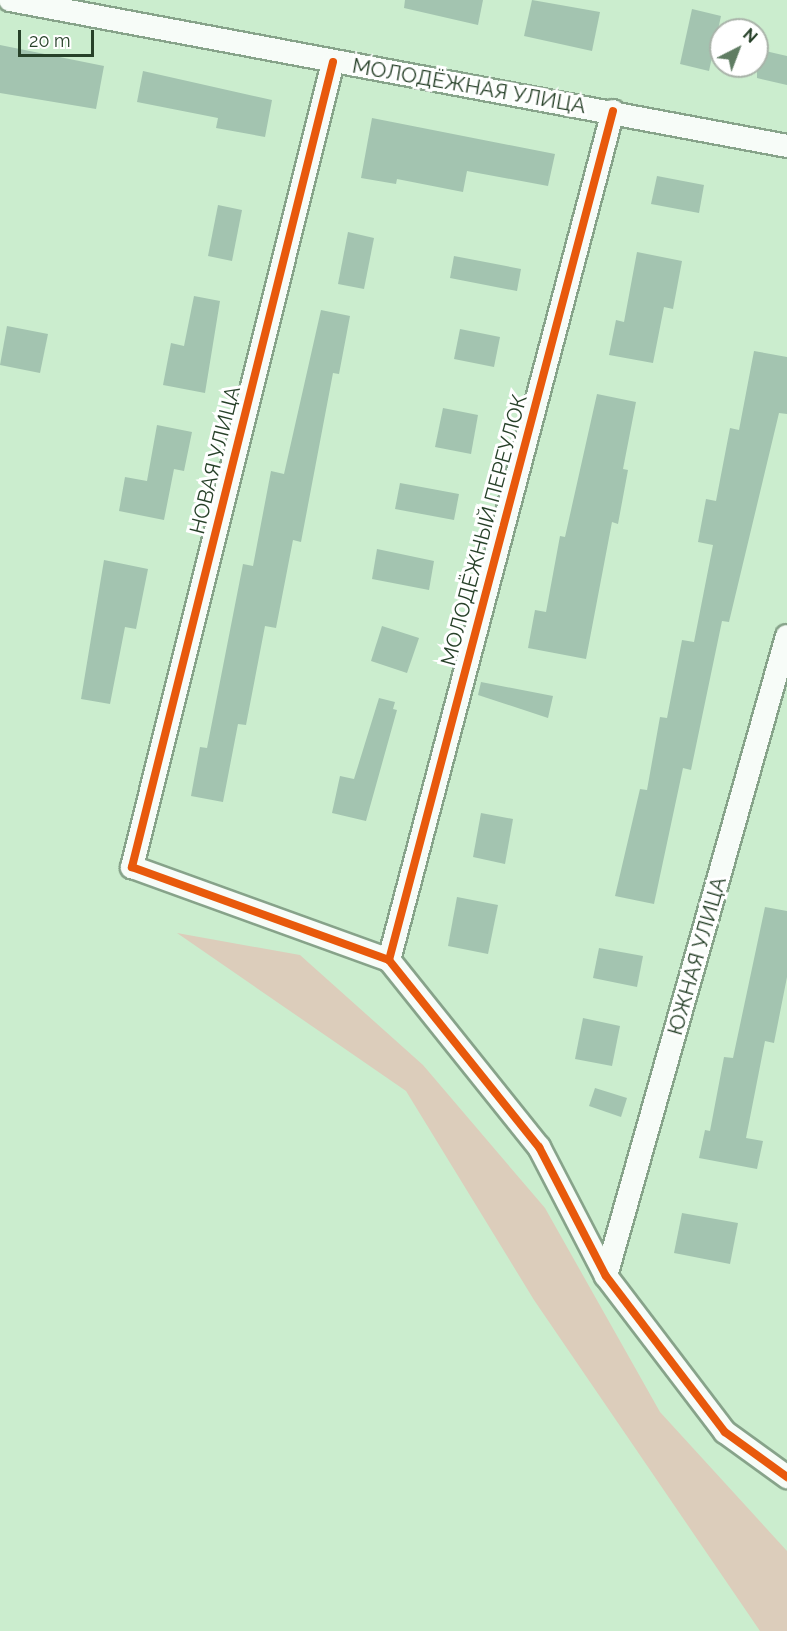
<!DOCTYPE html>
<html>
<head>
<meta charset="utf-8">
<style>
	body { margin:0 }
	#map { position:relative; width:787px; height:1631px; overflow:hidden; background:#cbedce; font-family:Raleway,sans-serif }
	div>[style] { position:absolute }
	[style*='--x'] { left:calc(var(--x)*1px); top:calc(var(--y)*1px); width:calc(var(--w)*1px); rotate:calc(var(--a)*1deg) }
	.green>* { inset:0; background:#dccdbb }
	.building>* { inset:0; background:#a3c4b0 }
	.roads { filter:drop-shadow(2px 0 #87a38a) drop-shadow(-2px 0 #87a38a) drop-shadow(0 2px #87a38a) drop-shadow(0 -2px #87a38a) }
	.minor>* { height:22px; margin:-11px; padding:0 11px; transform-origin:11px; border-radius:11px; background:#f7fcf8 }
	.cycleway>* { height:8px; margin:-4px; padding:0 4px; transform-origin:4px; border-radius:4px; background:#e8590c }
	span { translate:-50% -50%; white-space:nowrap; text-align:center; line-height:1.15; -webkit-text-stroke:6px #fff; paint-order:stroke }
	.street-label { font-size:21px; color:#274129 }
	.north { position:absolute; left:709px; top:18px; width:60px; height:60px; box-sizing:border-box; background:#fff; border:2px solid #a9b3a9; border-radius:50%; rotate:42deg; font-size:16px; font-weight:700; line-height:24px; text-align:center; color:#274129 }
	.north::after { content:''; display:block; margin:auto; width:21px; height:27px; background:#607d63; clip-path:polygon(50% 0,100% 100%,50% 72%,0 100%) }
	.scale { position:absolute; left:18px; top:30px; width:76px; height:27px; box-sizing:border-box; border:3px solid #274129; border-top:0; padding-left:8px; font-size:18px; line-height:21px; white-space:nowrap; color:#274129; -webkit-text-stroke:4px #fff; paint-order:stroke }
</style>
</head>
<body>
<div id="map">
	<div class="green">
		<i style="clip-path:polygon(177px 933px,300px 955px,423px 1065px,545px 1208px,660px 1412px,787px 1551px,787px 1631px,760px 1631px,534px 1300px,406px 1091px)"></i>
	</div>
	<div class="building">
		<i style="clip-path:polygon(405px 0,483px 0,478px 25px,404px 8px)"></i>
		<i style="clip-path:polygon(532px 0,600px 12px,592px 51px,524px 36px)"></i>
		<i style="clip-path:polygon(692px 9px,721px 16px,709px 71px,680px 64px)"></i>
		<i style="clip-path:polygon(0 45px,104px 66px,96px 109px,0 93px)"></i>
		<i style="clip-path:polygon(757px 49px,787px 56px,787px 85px,757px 78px)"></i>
		<i style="clip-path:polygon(143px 71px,272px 100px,265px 137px,216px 128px,218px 118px,137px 102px)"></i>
		<i style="clip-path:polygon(372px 118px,555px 154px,548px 186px,467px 171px,463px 192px,397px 179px,396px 184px,361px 178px)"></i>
		<i style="clip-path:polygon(657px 176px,704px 185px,699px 213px,651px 204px)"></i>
		<i style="clip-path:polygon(218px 205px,242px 210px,232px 261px,208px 256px)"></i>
		<i style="clip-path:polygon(348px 232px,374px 238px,364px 289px,338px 284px)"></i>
		<i style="clip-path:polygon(637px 252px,682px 261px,673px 309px,664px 307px,653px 363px,609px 355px,616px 320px,624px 322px)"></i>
		<i style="clip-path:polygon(454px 256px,521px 269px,517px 291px,450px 278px)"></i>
		<i style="clip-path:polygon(194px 296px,220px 301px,205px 393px,163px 385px,171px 343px,184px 346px)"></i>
		<i style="clip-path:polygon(321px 310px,350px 316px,339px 374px,333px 373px,301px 542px,293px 540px,276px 628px,265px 626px,246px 725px,238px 724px,223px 802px,191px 796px,200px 747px,207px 748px,243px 564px,253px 566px,271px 471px,284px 474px)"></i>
		<i style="clip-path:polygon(7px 326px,48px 334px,40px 373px,0 365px)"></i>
		<i style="clip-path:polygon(460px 329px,500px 337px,494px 367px,454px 359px)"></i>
		<i style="clip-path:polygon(754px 351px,787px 357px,787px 414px,779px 413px,729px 622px,722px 621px,691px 770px,683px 768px,654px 904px,615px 896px,640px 789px,647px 790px,660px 717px,667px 718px,682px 640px,694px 642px,713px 545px,698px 542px,706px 499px,716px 501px,730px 428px,739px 430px)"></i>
		<i style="clip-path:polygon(597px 394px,636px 402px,623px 469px,628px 470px,618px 524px,612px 522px,586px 659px,528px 648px,535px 610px,546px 612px,560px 536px,565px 537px)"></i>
		<i style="clip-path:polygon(443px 408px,478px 415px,471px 454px,435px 447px)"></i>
		<i style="clip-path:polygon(157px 425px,192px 432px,184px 471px,174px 469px,164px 520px,119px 511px,125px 477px,147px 481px)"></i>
		<i style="clip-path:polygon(400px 483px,459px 494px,454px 520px,395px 509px)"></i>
		<i style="clip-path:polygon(377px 549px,434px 561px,429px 590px,372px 579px)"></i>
		<i style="clip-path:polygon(104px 560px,148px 569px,136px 629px,125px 627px,110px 704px,81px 699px)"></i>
		<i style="clip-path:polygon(382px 626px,419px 638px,407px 673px,371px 661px)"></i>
		<i style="clip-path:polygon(481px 682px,553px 696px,548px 718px,478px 695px)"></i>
		<i style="clip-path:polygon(379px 698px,395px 702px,393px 709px,397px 710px,366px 821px,332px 813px,340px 776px,354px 779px)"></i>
		<i style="clip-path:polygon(481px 813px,513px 819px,505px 864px,473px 857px)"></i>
		<i style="clip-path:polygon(457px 897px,498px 905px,488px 954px,448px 946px)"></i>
		<i style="clip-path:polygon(765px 907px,787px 911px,787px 977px,774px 1043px,765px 1041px,746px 1138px,763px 1141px,757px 1169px,699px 1158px,705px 1130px,710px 1131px,724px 1057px,733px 1058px)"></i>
		<i style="clip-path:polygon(599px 948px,643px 956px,637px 987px,593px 978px)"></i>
		<i style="clip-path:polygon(583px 1018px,620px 1026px,612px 1066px,575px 1059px)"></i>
		<i style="clip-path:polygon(595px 1088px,627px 1098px,621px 1117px,589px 1106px)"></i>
		<i style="clip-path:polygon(682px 1213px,738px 1223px,730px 1264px,674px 1253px)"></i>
	</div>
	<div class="roads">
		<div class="minor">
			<i style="--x:10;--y:0;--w:791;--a:10.64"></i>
			<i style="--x:333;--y:62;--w:830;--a:104.02"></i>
			<i style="--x:132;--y:867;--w:273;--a:19.9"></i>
			<i style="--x:389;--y:960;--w:240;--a:51.3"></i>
			<i style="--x:539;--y:1147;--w:145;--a:62.6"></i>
			<i style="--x:606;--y:1276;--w:196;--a:52.7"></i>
			<i style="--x:725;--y:1432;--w:77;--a:36"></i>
			<i style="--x:389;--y:960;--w:878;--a:-75.22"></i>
			<i style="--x:606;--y:1276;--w:665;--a:-74.21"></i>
		</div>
	</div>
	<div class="cycleway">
		<i style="--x:333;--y:62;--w:830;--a:104.02"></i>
		<i style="--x:132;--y:867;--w:273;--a:19.9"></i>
		<i style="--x:389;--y:960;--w:240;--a:51.3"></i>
		<i style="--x:539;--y:1147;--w:145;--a:62.6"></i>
		<i style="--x:606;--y:1276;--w:196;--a:52.7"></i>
		<i style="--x:725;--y:1432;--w:77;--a:36"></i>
		<i style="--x:389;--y:960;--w:878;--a:-75.22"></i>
	</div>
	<div class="street-label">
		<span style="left:469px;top:86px;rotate:10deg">МОЛОДЁЖНАЯ УЛИЦА</span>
		<span style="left:215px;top:460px;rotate:-76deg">НОВАЯ УЛИЦА</span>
		<span style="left:484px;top:530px;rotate:-75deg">МОЛОДЁЖНЫЙ ПЕРЕУЛОК</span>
		<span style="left:697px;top:956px;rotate:-74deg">ЮЖНАЯ УЛИЦА</span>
	</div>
	<div class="north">N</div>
	<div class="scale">20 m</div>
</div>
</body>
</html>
